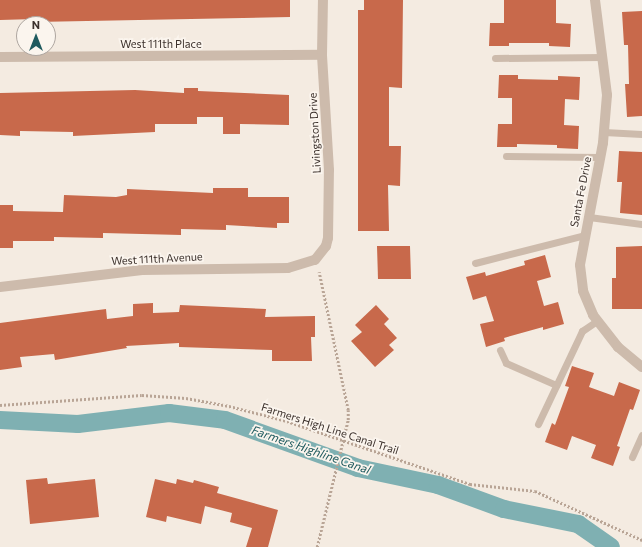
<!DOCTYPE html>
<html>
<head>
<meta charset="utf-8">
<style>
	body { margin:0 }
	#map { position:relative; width:642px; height:547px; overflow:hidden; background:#f4ebe1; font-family:Commissioner,sans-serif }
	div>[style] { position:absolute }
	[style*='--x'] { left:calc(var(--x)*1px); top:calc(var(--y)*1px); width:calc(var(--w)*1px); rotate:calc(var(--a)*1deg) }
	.canal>* { height:18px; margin:-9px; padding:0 9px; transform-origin:9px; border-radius:9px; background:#7fb0b2 }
	.building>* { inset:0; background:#c8694b }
	.path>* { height:2.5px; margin-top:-1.25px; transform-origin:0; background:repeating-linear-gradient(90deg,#b9a596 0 2px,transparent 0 4px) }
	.service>* { height:7px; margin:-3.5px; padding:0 3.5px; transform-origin:3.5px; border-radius:3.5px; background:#cdbbac }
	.minor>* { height:10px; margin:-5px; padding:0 5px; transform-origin:5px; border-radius:5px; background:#cdbbac }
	span { translate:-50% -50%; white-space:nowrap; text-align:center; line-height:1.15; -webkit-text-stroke:3.5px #fbf5ee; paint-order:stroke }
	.street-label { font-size:11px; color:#3b302b }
	.water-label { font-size:12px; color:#1f5a5e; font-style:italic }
	.north { position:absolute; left:16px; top:16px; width:40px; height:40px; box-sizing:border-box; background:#fbf5ee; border:1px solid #aea6a0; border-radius:50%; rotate:0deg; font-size:11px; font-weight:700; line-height:16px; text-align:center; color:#3b302b }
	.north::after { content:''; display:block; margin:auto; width:14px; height:18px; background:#1f5a5e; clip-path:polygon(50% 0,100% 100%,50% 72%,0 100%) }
</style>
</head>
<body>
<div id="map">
	<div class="canal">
		<i style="--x:0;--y:420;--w:78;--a:2.9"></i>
		<i style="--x:78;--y:424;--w:92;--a:-6.9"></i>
		<i style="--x:169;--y:413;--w:56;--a:7.1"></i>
		<i style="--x:225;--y:420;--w:141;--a:19.8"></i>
		<i style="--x:358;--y:468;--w:82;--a:12"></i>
		<i style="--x:438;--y:485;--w:70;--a:20"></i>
		<i style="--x:504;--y:509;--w:76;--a:11.5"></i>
		<i style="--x:578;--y:524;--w:40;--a:34.9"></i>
	</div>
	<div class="building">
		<i style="clip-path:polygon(0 0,290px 0,290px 17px,35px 22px,35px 19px,0 20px)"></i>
		<i style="clip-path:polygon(364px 0,403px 0,402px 88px,389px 87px,389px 146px,401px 146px,400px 186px,388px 185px,389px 231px,358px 231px,358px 10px,364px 10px)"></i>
		<i style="clip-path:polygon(504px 0,556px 0,556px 23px,571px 24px,570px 47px,549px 46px,549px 43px,509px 43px,509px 46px,489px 46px,490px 23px,504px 23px)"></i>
		<i style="clip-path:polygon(642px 11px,642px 116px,627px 117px,625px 84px,629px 84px,628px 45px,624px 45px,622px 12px)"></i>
		<i style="clip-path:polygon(499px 75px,518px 75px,518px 79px,558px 80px,558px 76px,580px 77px,579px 100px,565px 99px,564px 125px,579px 126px,578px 149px,557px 148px,557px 145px,517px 144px,517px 147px,497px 147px,498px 124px,512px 124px,512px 98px,498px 98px)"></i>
		<i style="clip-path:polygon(184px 88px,198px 88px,198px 91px,289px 95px,289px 125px,240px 124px,240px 134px,223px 134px,223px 117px,197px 117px,197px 124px,155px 124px,155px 132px,73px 136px,73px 132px,20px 131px,20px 136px,0 135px,0 93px,135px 90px,184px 93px)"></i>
		<i style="clip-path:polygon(619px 151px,642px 152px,642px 215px,620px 213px,622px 182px,617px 182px)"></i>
		<i style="clip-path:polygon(213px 188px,248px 188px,248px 197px,289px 197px,289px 223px,277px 223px,277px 228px,226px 225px,226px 230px,181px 229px,181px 235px,103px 233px,103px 238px,54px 237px,54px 241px,13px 241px,13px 248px,0 248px,0 205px,13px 205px,13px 211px,63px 212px,64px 195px,116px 197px,127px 195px,127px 189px,213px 193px)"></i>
		<i style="clip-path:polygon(377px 246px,410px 246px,411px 279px,378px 279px)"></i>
		<i style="clip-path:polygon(642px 246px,642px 309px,612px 309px,612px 278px,616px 278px,616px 247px)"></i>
		<i style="clip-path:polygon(545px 255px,551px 277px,537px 281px,544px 306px,558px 302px,564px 324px,543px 330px,543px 327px,504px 338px,505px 341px,486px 347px,480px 324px,494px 321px,486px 296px,473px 300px,466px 277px,485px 272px,486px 276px,525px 265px,524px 261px)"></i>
		<i style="clip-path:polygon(153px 303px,153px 313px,179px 312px,180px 305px,266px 309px,265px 317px,315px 316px,315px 337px,311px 337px,312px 361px,272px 361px,272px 350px,179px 347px,179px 343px,126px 346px,127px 348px,55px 360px,54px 354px,20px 357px,22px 367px,0 370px,0 323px,106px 309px,107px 319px,133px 316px,133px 304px)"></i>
		<i style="clip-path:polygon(376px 305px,389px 319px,384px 324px,397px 338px,389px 345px,394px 350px,375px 367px,351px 341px,362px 332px,355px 325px)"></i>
		<i style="clip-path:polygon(572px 366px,594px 373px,589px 387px,614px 396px,619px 382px,640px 390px,633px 410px,630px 409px,617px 446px,620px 447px,613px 466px,591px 458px,596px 445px,572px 436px,567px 450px,545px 442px,552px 423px,555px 425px,569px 387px,565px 386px)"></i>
		<i style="clip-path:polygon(47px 478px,48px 484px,95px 479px,99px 517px,30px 524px,26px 480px)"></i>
		<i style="clip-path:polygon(155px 479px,176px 484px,177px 479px,193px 483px,194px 480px,219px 487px,217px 493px,278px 510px,268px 547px,246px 547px,252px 528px,230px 522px,232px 513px,205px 506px,201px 524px,167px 516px,166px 522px,146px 517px)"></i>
	</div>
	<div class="path">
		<i style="--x:0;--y:405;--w:142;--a:-4"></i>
		<i style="--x:142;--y:395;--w:44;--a:3.9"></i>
		<i style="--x:186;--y:398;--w:44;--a:10.5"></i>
		<i style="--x:229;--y:406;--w:60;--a:14.5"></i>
		<i style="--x:287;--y:421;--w:194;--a:19"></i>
		<i style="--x:470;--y:484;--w:65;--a:6.1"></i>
		<i style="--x:535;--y:491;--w:118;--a:24.6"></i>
		<i style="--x:317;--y:547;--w:131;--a:-76.3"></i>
		<i style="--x:348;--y:420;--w:10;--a:-90"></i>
		<i style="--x:348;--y:410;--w:141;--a:-101.9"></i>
	</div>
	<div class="service">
		<i style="--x:495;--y:58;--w:107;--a:-0.5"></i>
		<i style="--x:604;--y:132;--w:38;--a:3"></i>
		<i style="--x:506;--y:156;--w:94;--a:0.6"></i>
		<i style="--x:589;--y:217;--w:53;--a:7.5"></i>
		<i style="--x:475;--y:263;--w:114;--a:-14.3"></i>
		<i style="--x:500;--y:350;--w:14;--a:65"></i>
		<i style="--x:506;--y:363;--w:55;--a:23.7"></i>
		<i style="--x:538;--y:424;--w:103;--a:-64.7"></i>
		<i style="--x:582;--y:331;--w:18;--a:-34"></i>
		<i style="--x:632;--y:457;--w:24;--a:-66"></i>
	</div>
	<div class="minor">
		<i style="--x:595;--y:0;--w:96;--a:82.8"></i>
		<i style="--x:607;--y:95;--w:48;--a:94.8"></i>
		<i style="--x:603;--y:143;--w:124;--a:100.7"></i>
		<i style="--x:580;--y:265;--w:26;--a:83"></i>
		<i style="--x:583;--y:291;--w:26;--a:67"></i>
		<i style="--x:593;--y:315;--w:41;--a:52"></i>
		<i style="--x:618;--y:347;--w:31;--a:40"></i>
		<i style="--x:0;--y:57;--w:322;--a:-0.4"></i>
		<i style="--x:0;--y:287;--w:143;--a:-6.8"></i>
		<i style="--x:142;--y:270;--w:146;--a:-0.8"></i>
		<i style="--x:288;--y:268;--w:28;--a:-17"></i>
		<i style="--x:315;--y:260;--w:18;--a:-52"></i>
		<i style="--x:326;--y:246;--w:8;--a:-76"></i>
		<i style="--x:328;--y:238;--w:68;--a:-89.2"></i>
		<i style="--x:329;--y:170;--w:115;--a:-93.5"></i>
		<i style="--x:322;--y:55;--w:55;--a:-89"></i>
	</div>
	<div class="street-label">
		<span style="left:161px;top:44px">West 111th Place</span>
		<span style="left:315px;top:133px;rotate:-93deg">Livingston Drive</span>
		<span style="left:581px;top:192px;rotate:-79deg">Santa Fe Drive</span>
		<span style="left:157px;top:259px;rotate:-3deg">West 111th Avenue</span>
		<span style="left:330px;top:429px;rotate:18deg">Farmers High Line Canal Trail</span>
	</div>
	<div class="water-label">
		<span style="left:311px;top:450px;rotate:19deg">Farmers Highline Canal</span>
	</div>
	<div class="north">N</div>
</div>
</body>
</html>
